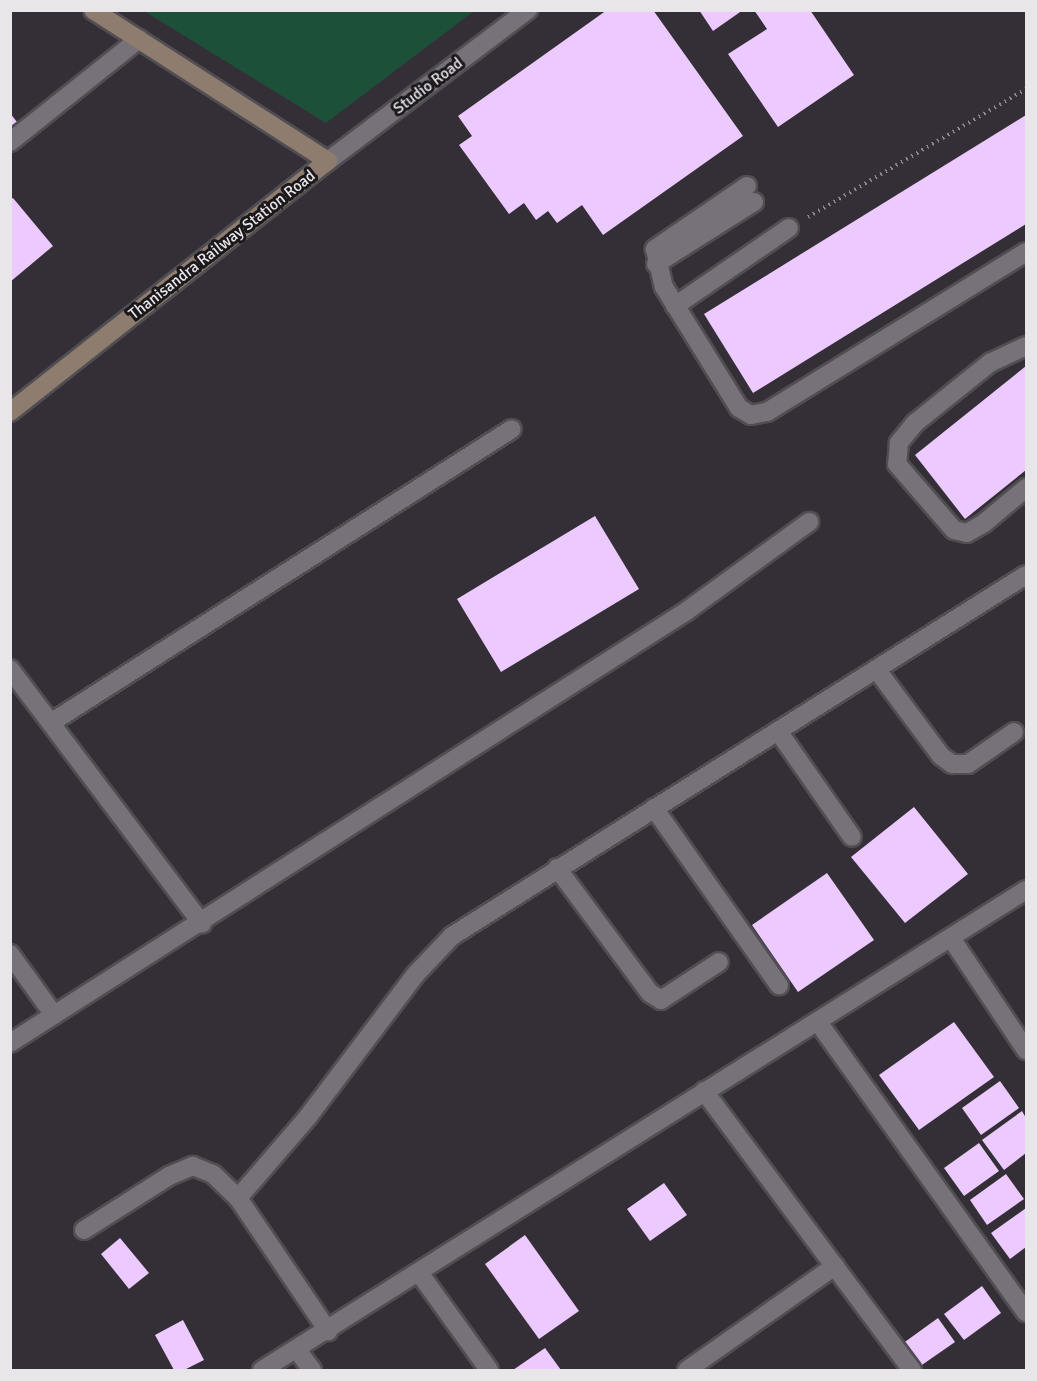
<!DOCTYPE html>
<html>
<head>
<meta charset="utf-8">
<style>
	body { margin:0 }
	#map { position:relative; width:1037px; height:1381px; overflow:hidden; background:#342f37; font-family:Signika,sans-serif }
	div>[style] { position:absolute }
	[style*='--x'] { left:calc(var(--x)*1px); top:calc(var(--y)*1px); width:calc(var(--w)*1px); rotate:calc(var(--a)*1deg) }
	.green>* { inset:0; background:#1d5039 }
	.building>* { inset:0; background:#ecc9fe }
	.path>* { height:4px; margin-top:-2px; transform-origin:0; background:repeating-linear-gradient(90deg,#8d898f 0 1.5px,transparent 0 6px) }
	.roads { filter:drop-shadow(2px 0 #514e53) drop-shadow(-2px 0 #514e53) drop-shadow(0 2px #514e53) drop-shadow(0 -2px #514e53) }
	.street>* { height:18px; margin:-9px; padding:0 9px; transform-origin:9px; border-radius:9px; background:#77717a }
	.secondary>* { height:18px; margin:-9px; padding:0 9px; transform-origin:9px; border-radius:9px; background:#8e7d6e }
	span { translate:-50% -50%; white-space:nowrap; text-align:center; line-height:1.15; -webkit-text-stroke:6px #1b181c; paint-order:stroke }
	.street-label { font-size:16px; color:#e9e6ea }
	.frame { position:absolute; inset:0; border:12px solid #e9e6ea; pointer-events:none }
</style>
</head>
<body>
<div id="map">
	<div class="green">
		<i style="clip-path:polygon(144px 11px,474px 11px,326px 123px)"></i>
	</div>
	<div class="building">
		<i style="clip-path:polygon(607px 10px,653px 10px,743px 136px,603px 235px,582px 205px,557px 223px,548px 211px,536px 220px,524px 203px,509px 214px,459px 145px,472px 136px,458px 116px)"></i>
		<i style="clip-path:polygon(699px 10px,743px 10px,713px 31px)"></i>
		<i style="clip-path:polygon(754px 10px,810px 10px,854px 75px,778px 127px,728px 54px,767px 29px)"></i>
		<i style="clip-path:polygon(10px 113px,17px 122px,10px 127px)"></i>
		<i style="clip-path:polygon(1026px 115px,1026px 224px,753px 393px,704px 314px)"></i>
		<i style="clip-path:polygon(13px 198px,53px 246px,10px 282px,10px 200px)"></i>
		<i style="clip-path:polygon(1026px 366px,1026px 470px,965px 519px,915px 455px)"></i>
		<i style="clip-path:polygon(595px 516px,639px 589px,501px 672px,457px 599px)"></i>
		<i style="clip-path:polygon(914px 807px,968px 874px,905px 923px,851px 857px)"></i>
		<i style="clip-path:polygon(827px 873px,874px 940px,798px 992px,752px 925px)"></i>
		<i style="clip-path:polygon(954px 1022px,994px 1077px,919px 1130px,879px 1075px)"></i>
		<i style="clip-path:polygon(1000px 1081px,1019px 1108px,981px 1135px,962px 1108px)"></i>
		<i style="clip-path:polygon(1022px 1111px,1026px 1118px,1026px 1153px,1004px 1170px,982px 1140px)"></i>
		<i style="clip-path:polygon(979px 1143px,999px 1171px,964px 1196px,944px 1168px)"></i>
		<i style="clip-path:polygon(1006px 1174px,1024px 1199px,987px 1225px,970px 1200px)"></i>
		<i style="clip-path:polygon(664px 1183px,687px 1215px,650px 1241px,627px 1209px)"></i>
		<i style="clip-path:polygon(1026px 1208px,1026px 1247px,1010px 1259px,991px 1233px)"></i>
		<i style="clip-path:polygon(525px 1235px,579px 1311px,539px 1339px,485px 1264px)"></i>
		<i style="clip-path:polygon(120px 1238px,149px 1273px,129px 1289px,101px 1254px)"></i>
		<i style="clip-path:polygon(982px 1286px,1001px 1313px,964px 1340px,944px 1314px)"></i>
		<i style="clip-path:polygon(938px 1318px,955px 1342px,919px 1367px,902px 1344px)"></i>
		<i style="clip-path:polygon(183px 1320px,204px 1360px,184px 1370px,174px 1370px,155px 1335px)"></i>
		<i style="clip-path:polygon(545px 1348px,561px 1370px,513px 1370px)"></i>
	</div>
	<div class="path">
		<i style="--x:808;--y:217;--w:253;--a:-30.4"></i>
	</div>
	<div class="roads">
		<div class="street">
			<i style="--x:10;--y:142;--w:165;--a:-38.6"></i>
			<i style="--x:328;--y:161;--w:251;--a:-37.1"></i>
			<i style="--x:747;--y:186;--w:112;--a:145.6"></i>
			<i style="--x:655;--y:249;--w:39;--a:77"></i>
			<i style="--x:664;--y:287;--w:142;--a:58.2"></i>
			<i style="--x:739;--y:408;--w:14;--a:30"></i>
			<i style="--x:751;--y:415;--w:16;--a:-11"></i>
			<i style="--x:767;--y:412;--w:304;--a:-31.7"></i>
			<i style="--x:656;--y:264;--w:116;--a:-32.3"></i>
			<i style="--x:675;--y:306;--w:138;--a:-34.4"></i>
			<i style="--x:1026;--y:346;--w:38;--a:155"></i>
			<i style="--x:991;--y:362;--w:97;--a:141.2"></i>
			<i style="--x:915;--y:423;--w:26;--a:129"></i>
			<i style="--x:899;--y:443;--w:21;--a:95"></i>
			<i style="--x:897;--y:464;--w:87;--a:49.2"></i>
			<i style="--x:954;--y:530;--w:13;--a:13"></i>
			<i style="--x:967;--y:533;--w:20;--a:-30"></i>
			<i style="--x:984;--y:523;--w:55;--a:-39.8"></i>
			<i style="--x:10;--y:669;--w:319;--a:53"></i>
			<i style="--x:877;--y:670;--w:107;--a:53.3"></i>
			<i style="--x:941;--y:756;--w:14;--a:36"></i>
			<i style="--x:952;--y:764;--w:16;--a:0"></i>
			<i style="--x:968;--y:764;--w:56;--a:-34.8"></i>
			<i style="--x:52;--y:722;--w:545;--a:-32.5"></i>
			<i style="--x:778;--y:731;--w:129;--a:55.1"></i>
			<i style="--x:654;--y:808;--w:217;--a:54.8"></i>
			<i style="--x:557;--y:868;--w:156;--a:53.4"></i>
			<i style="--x:650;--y:993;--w:13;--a:32"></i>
			<i style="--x:661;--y:1000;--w:69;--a:-33.2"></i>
			<i style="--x:951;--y:938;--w:135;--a:56.2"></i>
			<i style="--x:10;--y:954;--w:75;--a:54.2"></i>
			<i style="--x:818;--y:1022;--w:357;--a:54.4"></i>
			<i style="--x:10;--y:1043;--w:804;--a:-32.56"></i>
			<i style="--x:688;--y:610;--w:150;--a:-36"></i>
			<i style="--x:704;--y:1091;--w:348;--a:53.3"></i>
			<i style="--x:238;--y:1198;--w:106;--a:-49.2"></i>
			<i style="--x:307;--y:1118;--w:179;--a:-52.9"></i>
			<i style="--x:415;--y:975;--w:54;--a:-46.5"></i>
			<i style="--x:452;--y:936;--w:678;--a:-32.17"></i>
			<i style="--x:84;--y:1230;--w:101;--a:-32.4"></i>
			<i style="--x:169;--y:1176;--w:26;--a:-23"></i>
			<i style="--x:193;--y:1166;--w:22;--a:22"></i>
			<i style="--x:213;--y:1174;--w:35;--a:44"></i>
			<i style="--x:238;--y:1198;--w:161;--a:55.9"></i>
			<i style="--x:420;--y:1274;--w:118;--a:54.3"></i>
			<i style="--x:297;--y:1350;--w:25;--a:53"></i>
			<i style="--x:262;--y:1370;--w:902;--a:-32.14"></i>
			<i style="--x:687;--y:1370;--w:181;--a:-35.1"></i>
		</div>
		<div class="secondary">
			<i style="--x:10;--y:412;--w:405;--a:-38.3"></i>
			<i style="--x:328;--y:161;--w:279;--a:-147.3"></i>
		</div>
	</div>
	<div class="street-label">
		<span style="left:428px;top:86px;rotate:-37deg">Studio Road</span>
		<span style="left:222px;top:245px;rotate:-38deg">Thanisandra Railway Station Road</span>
	</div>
	<div class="frame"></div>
</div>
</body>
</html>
